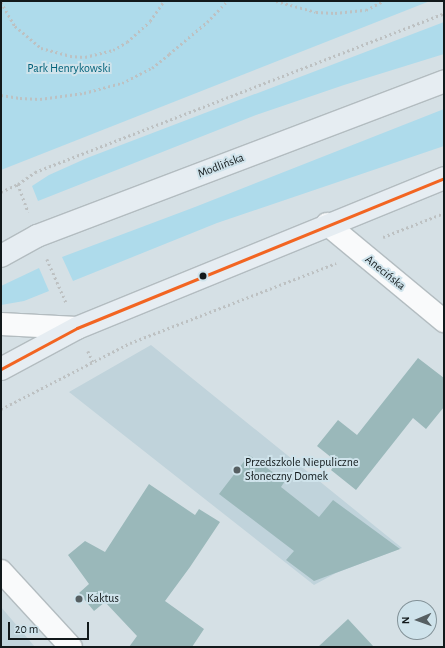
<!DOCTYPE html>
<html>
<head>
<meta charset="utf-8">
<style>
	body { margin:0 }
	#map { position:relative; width:445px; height:648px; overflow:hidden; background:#d5e0e5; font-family:"Alegreya Sans",sans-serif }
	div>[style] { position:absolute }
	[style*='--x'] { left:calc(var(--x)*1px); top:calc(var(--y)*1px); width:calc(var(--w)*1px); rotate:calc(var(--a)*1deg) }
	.built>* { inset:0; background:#c0d3db }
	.green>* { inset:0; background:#aedbeb }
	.building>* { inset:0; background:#9ab8ba }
	.path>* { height:2.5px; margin-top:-1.25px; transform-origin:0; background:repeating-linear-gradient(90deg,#bdc1c2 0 2px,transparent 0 5px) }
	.roads { filter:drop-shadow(1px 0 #b3bcc0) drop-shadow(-1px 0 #b3bcc0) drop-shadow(0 1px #b3bcc0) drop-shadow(0 -1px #b3bcc0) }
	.minor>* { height:22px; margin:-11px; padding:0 11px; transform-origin:11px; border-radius:11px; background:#f9fafb }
	.major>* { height:22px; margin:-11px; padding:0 11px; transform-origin:11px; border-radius:11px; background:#e6edf2 }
	.bus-1>* { height:3px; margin:-1.5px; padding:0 1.5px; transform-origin:1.5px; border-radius:1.5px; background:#f26522 }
	.dots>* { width:11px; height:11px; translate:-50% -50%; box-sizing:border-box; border:2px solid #cfe3eb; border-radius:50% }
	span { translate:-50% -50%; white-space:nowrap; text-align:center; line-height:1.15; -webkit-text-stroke:4px #cfe3eb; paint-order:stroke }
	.park-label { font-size:12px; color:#006179 }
	.street-label { font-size:12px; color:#12191b }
	.poi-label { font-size:12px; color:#12191b }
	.left { translate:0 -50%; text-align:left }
	.frame { position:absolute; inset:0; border:2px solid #12191b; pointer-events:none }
	.north { position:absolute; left:397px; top:600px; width:40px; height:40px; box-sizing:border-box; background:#cfe3eb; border:1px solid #839298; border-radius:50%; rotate:268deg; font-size:11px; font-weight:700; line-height:16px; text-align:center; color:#12191b }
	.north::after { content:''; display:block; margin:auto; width:14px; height:18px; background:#565f62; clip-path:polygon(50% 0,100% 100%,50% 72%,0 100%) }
	.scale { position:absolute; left:8px; top:622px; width:81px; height:18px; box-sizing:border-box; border:2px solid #12191b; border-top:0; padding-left:5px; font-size:12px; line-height:14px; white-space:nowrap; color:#12191b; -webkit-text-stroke:3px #cfe3eb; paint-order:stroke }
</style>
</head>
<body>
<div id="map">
	<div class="built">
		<i style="clip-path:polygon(151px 345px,402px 548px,336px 573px,314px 585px,69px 392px)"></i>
		<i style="clip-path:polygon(1px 607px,35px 647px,1px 647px)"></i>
	</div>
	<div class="green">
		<i style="clip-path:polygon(1px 1px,430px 1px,1px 170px)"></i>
		<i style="clip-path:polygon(444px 22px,444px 54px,344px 85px,256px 115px,38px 201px,32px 186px,49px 175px,87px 158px)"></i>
		<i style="clip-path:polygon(444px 109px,444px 146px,217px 223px,73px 281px,62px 257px,195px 207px)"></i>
		<i style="clip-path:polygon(39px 268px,49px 291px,24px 301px,1px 305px,1px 286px)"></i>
	</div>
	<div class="building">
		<i style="clip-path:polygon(418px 358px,444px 378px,444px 407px,426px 429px,413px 418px,356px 490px,331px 470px,337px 462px,317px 446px,338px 420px,357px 435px)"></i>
		<i style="clip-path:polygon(249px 455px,285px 481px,281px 487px,319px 517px,333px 500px,400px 549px,314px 581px,286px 560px,294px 551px,219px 494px)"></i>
		<i style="clip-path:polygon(149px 484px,195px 515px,199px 509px,220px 522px,190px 567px,165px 601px,204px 629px,192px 647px,129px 647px,137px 636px,105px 602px,94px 611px,79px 593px,89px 584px,68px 555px,85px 541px,105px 552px)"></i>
		<i style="clip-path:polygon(348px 619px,374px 647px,318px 647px)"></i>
	</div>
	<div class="path">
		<i style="--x:276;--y:1;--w:41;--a:15.4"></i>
		<i style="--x:316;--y:12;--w:19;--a:3"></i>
		<i style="--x:335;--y:13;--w:31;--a:-6"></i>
		<i style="--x:366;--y:10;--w:19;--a:-28"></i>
		<i style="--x:1;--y:2;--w:28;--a:60"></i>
		<i style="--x:15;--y:26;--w:34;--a:40"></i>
		<i style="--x:41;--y:48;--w:30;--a:15"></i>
		<i style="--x:70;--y:56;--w:15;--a:4"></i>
		<i style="--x:85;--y:57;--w:29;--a:-14"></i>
		<i style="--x:113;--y:50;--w:16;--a:-30"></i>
		<i style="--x:127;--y:42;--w:31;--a:-42"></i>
		<i style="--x:150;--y:21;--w:24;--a:-55"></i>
		<i style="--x:1;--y:95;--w:19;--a:9"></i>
		<i style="--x:20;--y:98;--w:20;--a:3"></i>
		<i style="--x:40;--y:99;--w:44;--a:-7.8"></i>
		<i style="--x:84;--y:93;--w:39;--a:-15"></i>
		<i style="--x:122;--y:83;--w:34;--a:-27"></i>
		<i style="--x:152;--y:68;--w:22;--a:-39"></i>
		<i style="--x:169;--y:54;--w:50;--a:-40.1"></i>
		<i style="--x:207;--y:22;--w:29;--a:-46"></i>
		<i style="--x:18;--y:184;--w:30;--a:70"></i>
		<i style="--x:1;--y:192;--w:19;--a:-25"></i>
		<i style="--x:18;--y:184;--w:21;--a:-35"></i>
		<i style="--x:35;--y:172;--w:439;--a:-21.2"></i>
		<i style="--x:383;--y:237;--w:66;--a:-21.5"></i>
		<i style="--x:47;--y:259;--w:47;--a:66.2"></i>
		<i style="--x:88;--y:351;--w:12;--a:66"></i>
		<i style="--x:1;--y:409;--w:145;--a:-27.1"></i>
		<i style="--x:130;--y:343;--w:221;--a:-21.2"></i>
	</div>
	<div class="roads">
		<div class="minor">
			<i style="--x:327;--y:224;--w:152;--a:39.7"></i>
			<i style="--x:1;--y:324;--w:76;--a:3"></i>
			<i style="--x:1;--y:571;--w:103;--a:47.4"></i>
		</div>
		<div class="major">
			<i style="--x:1;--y:256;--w:41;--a:-29.1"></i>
			<i style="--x:37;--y:236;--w:436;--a:-20.8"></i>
			<i style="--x:1;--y:369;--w:86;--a:-28.3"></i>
			<i style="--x:77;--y:328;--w:396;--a:-22.2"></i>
		</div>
	</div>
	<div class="bus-1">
		<i style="--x:1;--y:369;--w:86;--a:-28.3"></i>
		<i style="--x:77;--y:328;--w:396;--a:-22.2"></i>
	</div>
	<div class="dots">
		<i style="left:203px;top:276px;background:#12191b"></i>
		<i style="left:237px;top:470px;background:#565f62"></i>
		<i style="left:79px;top:599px;background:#565f62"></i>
	</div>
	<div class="park-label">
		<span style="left:69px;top:69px">Park Henrykowski</span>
	</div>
	<div class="street-label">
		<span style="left:221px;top:166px;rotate:-21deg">Modlińska</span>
		<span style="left:385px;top:273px;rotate:39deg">Anecińska</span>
	</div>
	<div class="poi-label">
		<span class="left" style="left:245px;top:470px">Przedszkole Niepuliczne<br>Słoneczny Domek</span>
		<span class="left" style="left:87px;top:599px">Kaktus</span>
	</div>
	<div class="frame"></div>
	<div class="north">N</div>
	<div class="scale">20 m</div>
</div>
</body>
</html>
